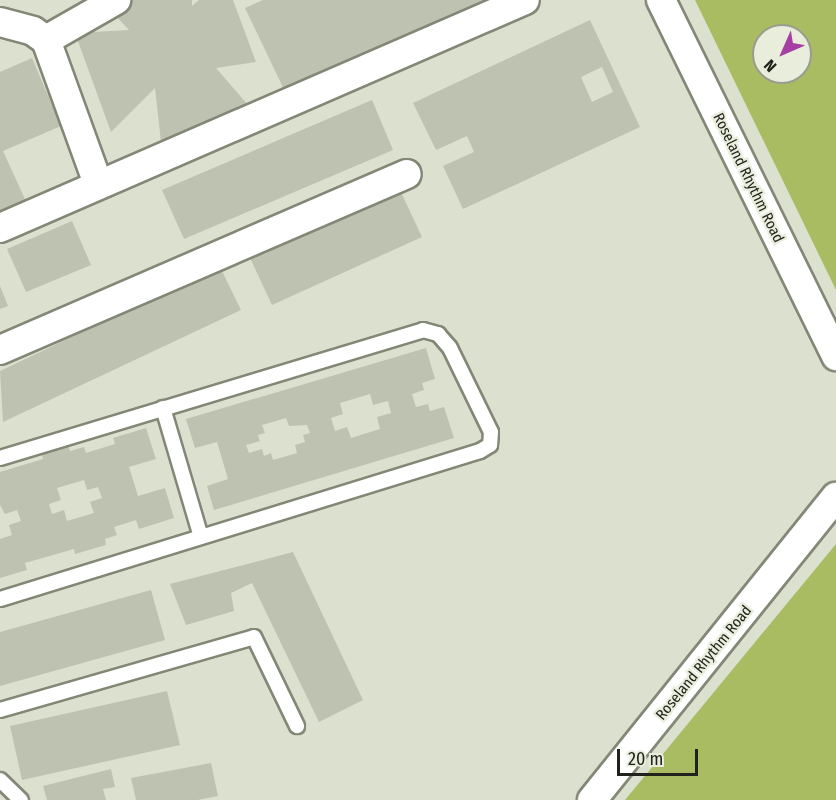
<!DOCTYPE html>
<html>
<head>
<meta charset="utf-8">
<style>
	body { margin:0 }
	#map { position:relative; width:836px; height:800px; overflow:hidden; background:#dce1cf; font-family:"Fira Sans Condensed",sans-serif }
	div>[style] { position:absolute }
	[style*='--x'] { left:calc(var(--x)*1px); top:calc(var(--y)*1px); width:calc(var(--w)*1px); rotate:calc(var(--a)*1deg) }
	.green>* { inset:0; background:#aabc62 }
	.building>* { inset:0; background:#bec2b1 }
	.roads { filter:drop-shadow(2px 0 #838776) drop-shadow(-2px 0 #838776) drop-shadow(0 2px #838776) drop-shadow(0 -2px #838776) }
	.service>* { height:14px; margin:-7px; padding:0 7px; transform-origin:7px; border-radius:7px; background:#fff }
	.minor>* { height:28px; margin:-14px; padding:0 14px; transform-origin:14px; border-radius:14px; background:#fff }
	span { translate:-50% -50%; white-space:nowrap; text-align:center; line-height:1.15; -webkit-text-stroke:4.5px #e9eedc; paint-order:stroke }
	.street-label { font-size:15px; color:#21221c }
	.north { position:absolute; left:752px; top:24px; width:60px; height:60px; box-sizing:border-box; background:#e9eedc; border:2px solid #999c8f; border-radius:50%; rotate:225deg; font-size:16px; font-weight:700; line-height:24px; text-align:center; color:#21221c }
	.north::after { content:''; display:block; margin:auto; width:21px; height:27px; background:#a63fa3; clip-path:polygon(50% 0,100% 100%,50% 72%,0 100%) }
	.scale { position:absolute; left:617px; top:749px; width:81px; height:27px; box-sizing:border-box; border:3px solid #21221c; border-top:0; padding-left:8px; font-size:18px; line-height:21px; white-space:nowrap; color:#21221c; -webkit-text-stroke:4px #e9eedc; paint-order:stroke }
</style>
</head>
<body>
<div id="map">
	<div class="green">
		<i style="clip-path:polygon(evenodd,695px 0,836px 0,836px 290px,695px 0,764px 36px,800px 36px,800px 72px,764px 72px,764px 36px)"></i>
		<i style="clip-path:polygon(836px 544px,836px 800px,625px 800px)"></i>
	</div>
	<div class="building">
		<i style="clip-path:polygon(101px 0,192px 0,192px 6px,199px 0,233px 0,256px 62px,216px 68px,254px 112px,162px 151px,155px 88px,111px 132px,75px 33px,129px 30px)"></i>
		<i style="clip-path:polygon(263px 0,503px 0,289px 100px,245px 8px)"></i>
		<i style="clip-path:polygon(evenodd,590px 20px,640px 127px,463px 209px,443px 166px,474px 152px,467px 136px,436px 150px,413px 103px,590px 20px,602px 67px,613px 92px,592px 102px,581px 77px,602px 67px)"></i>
		<i style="clip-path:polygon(32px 58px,61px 126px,3px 151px,29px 208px,0 220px,0 72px)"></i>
		<i style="clip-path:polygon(372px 100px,393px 150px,184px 239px,162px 190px)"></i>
		<i style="clip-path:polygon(400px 190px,422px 237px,272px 305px,250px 258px)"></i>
		<i style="clip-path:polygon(72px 221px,91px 265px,26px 292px,7px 249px)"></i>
		<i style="clip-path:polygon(220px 267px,241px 310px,3px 422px,0 371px)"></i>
		<i style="clip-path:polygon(0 286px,8px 306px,0 309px)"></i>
		<i style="clip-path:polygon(evenodd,426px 348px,435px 379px,422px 383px,424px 390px,412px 394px,416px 407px,428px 404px,430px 411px,444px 407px,454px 438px,214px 510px,207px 486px,228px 479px,217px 442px,195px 448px,186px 419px,426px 348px,370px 394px,373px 405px,388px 401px,391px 413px,377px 417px,380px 429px,351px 438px,347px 427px,335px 431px,331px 418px,343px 414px,340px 403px,370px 394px,426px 348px,286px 418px,289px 426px,307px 425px,310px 433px,303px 435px,305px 442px,295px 445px,297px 453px,273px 460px,271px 453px,264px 456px,262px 449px,249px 453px,246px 445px,260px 441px,258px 435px,265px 433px,262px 425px,286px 418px)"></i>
		<i style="clip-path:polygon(evenodd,146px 428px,156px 459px,129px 467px,138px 496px,165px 488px,174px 518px,139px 529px,136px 520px,114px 527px,117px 535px,105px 539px,106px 545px,75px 554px,74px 549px,25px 563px,27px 570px,0 578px,0 539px,12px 535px,9px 525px,21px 521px,17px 510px,5px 514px,0 505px,0 472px,43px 459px,41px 452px,68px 444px,70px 451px,84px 447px,86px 453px,115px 444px,113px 438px,146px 428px,84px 480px,87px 490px,98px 487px,102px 498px,90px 502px,94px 513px,67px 521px,64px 510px,52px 514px,49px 504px,61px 500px,57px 488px,84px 480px)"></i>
		<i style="clip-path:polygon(293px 552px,363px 700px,319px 722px,252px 583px,231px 593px,234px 611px,186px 625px,170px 584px)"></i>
		<i style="clip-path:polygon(151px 590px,165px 640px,0 686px,0 632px)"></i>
		<i style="clip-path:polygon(167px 691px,180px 745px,22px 780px,10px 726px)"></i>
		<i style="clip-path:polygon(211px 763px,218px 796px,198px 800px,136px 800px,131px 778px)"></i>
		<i style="clip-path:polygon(111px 769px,115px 787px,103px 789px,106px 800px,47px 800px,43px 786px)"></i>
	</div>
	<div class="roads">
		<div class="service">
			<i style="--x:163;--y:408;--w:134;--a:73.6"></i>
			<i style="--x:0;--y:458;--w:442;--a:-16.8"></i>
			<i style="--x:423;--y:330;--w:16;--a:15"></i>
			<i style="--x:438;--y:334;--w:18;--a:49"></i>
			<i style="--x:450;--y:348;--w:93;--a:64"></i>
			<i style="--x:491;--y:432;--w:13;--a:94"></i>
			<i style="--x:490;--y:445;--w:12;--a:149"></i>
			<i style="--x:480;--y:451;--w:502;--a:162.86"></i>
			<i style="--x:0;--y:710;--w:264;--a:-16"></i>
			<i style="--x:254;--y:637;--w:99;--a:64.2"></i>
			<i style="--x:0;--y:780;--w:29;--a:44"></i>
		</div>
		<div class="minor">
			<i style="--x:661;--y:0;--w:397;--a:63.8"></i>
			<i style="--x:0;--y:22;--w:34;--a:15"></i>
			<i style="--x:33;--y:31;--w:16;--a:35"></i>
			<i style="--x:46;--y:40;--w:153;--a:70.1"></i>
			<i style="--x:46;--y:40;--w:81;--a:-29.7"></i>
			<i style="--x:0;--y:228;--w:572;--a:-23.47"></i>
			<i style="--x:0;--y:350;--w:443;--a:-23.4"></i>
			<i style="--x:592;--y:800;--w:389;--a:-51.2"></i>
		</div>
	</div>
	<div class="street-label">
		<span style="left:748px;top:178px;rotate:64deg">Roseland Rhythm Road</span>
		<span style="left:704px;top:663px;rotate:-51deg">Roseland Rhythm Road</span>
	</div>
	<div class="north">N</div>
	<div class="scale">20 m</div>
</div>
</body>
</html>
